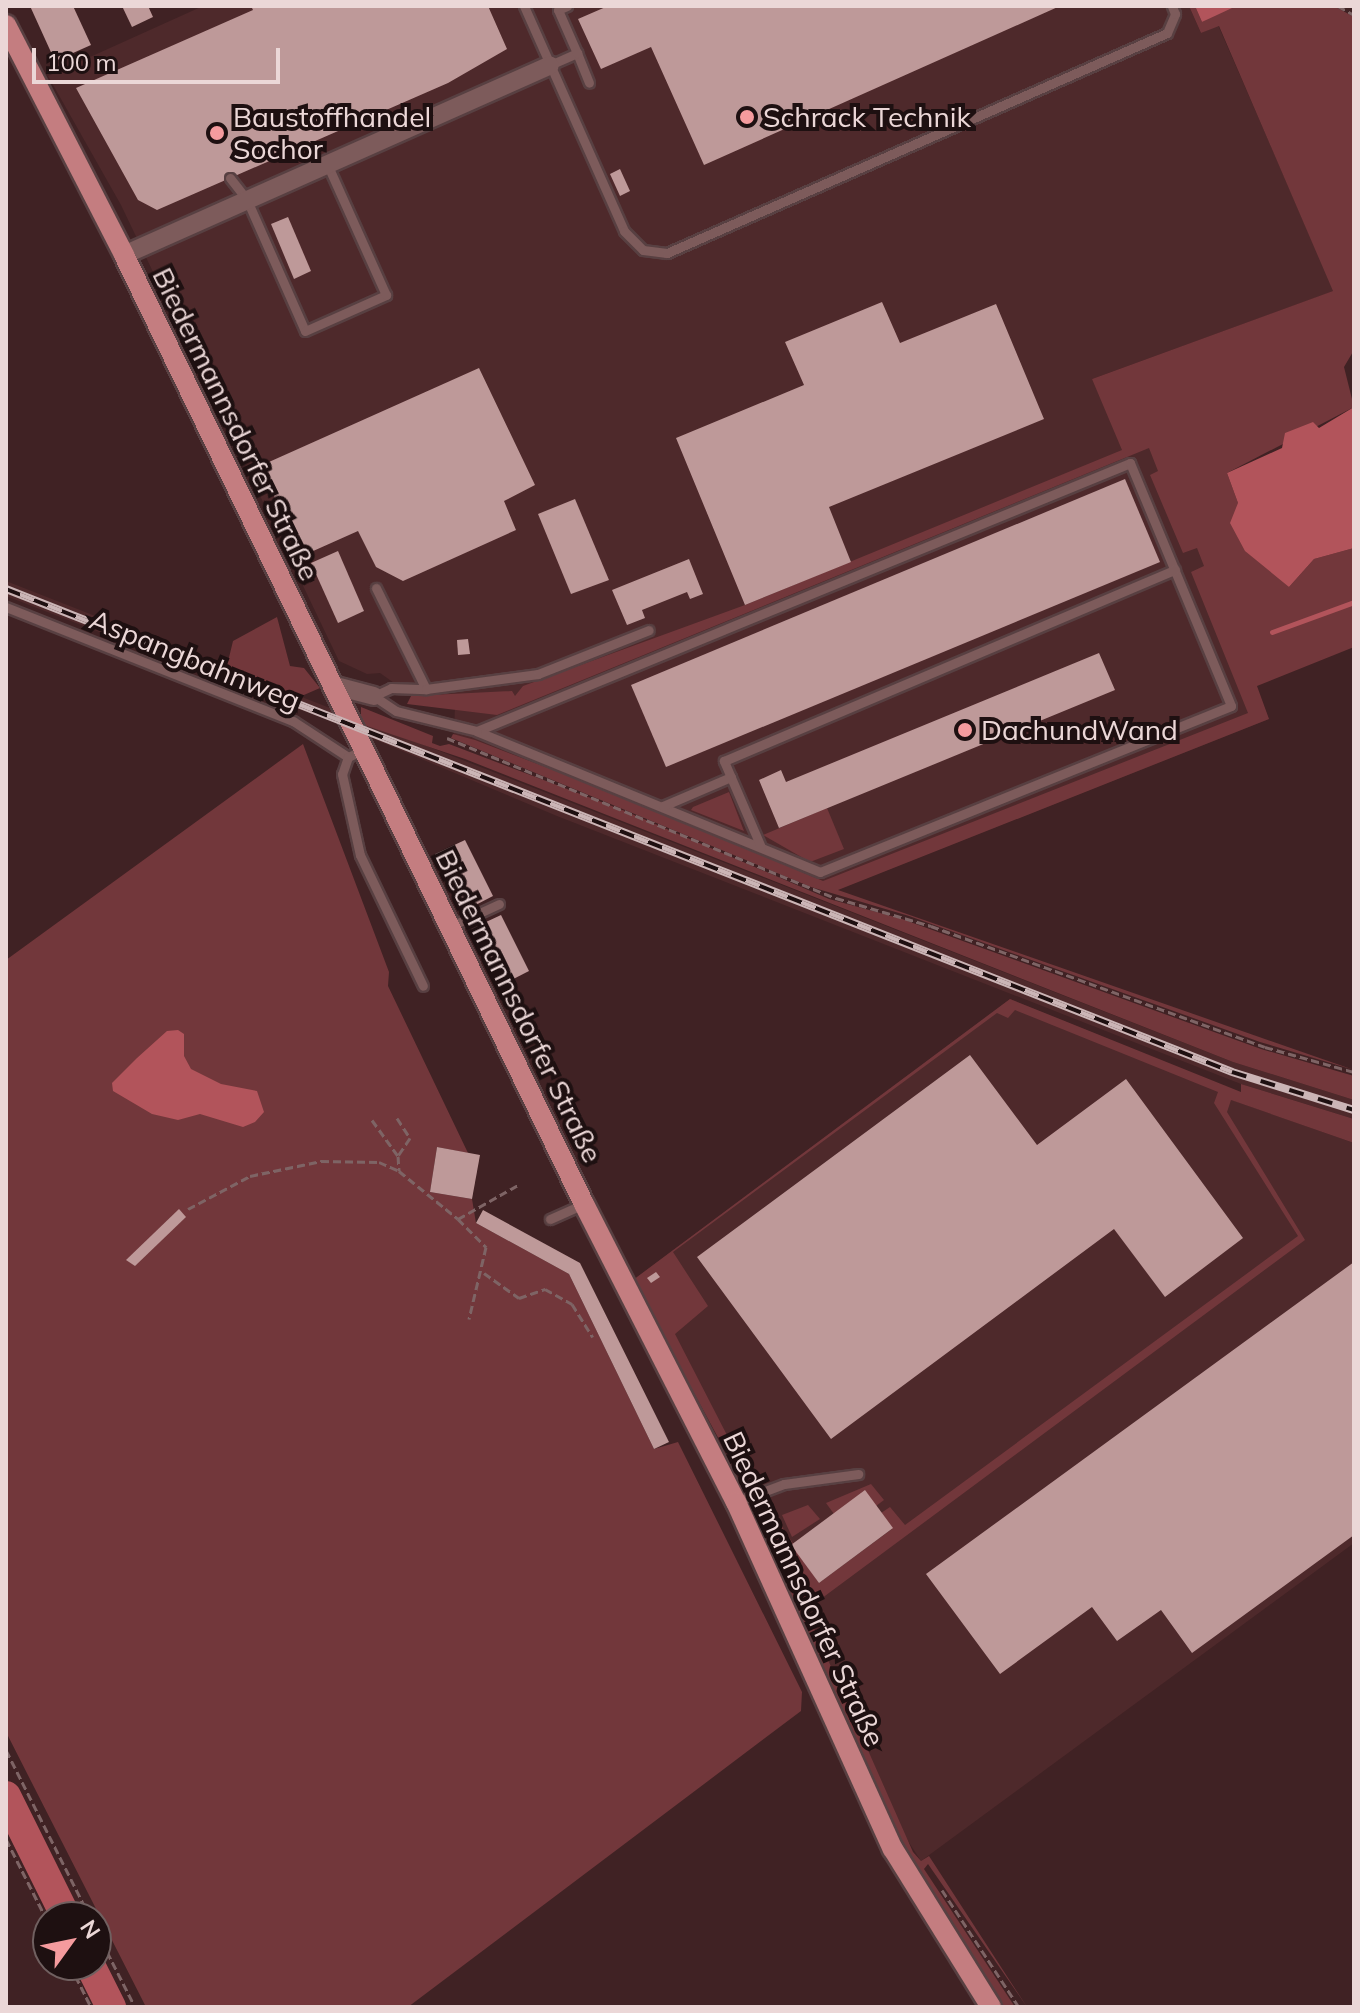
<!DOCTYPE html>
<html>
<head>
<meta charset="utf-8">
<style>
	body { margin:0 }
	#map { position:relative; width:1360px; height:2013px; overflow:hidden; background:#402224; font-family:Mulish,sans-serif }
	div>[style] { position:absolute }
	[style*='--x'] { left:calc(var(--x)*1px); top:calc(var(--y)*1px); width:calc(var(--w)*1px); rotate:calc(var(--a)*1deg) }
	.built>* { inset:0; background:#4e292b }
	.green>* { inset:0; background:#72373b }
	.water>* { inset:0; background:#b2545b }
	.stream>* { height:5px; margin:-2.5px; padding:0 2.5px; transform-origin:2.5px; border-radius:2.5px; background:#b2545b }
	.river>* { height:30px; margin:-15px; padding:0 15px; transform-origin:15px; border-radius:15px; background:#b2545b }
	.building>* { inset:0; background:#be9999 }
	.path>* { height:3px; margin-top:-1.5px; transform-origin:0; background:repeating-linear-gradient(90deg,#7e6465 0 8px,transparent 0 12px) }
	.roads { filter:drop-shadow(2px 0 #584042) drop-shadow(-2px 0 #584042) drop-shadow(0 2px #584042) drop-shadow(0 -2px #584042) }
	.service>* { height:9px; margin:-4.5px; padding:0 4.5px; transform-origin:4.5px; border-radius:4.5px; background:#7d5b5b }
	.minor>* { height:18px; margin:-9px; padding:0 9px; transform-origin:9px; border-radius:9px; background:#7d5b5b }
	.primary>* { height:20px; margin:-10px; padding:0 10px; transform-origin:10px; border-radius:10px; background:#c47d80 }
	.rail>* { height:8px; margin-top:-4px; transform-origin:0; background:repeating-linear-gradient(90deg,#1e1011 0 15px,#cbb5b6 0 30px); box-sizing:border-box; border-block:2px solid #cbb5b6 }
	.dots>* { width:22px; height:22px; translate:-50% -50%; box-sizing:border-box; border:4px solid #1e1011; border-radius:50% }
	span { translate:-50% -50%; white-space:nowrap; text-align:center; line-height:1.15; -webkit-text-stroke:8px #1e1011; paint-order:stroke }
	.poi-label { font-size:28px; color:#ebd7d7 }
	.left { translate:0 -50%; text-align:left }
	.street-label { font-size:28px; color:#ebd7d7 }
	.frame { position:absolute; inset:0; border:8px solid #ebd7d7; pointer-events:none }
	.north { position:absolute; left:32px; top:1901px; width:80px; height:80px; box-sizing:border-box; background:#1e1011; border:2px solid #706060; border-radius:50%; rotate:57deg; font-size:22px; font-weight:700; line-height:32px; text-align:center; color:#ebd7d7 }
	.north::after { content:''; display:block; margin:auto; width:28px; height:36px; background:#f59b9e; clip-path:polygon(50% 0,100% 100%,50% 72%,0 100%) }
	.scale { position:absolute; left:32px; top:48px; width:248px; height:36px; box-sizing:border-box; border:4px solid #ebd7d7; border-top:0; padding-left:10px; font-size:24px; line-height:28px; white-space:nowrap; color:#ebd7d7; -webkit-text-stroke:6px #1e1011; paint-order:stroke }
</style>
</head>
<body>
<div id="map">
	<div class="built">
		<i style="clip-path:polygon(203px 6px,1189px 6px,1201px 33px,1218px 25px,1334px 291px,1092px 379px,1158px 436px,1269px 719px,837px 890px,454px 738px,455px 703px,421px 702px,380px 673px,367px 674px,339px 661px,121px 205px,48px 76px)"></i>
		<i style="clip-path:polygon(6px 581px,1233px 1062px,1354px 1100px,1354px 1119px,1241px 1084px,557px 816px,343px 726px,6px 596px)"></i>
		<i style="clip-path:polygon(1010px 999px,1234px 1090px,1232px 1100px,1354px 1143px,1354px 1543px,921px 1861px,899px 1827px,771px 1528px,637px 1277px)"></i>
	</div>
	<div class="green">
		<i style="clip-path:polygon(1189px 6px,1195px 6px,1202px 22px,1232px 6px,1334px 6px,1354px 17px,1354px 350px,1344px 367px,1354px 407px,1227px 473px,1238px 503px,1289px 587px,1314px 559px,1354px 548px,1354px 647px,1257px 686px,1269px 719px,838px 890px,1354px 1070px,1260px 1042px,909px 916px,811px 887px,451px 738px,453px 734px,475px 740px,616px 794px,823px 881px,1248px 713px,1191px 572px,1204px 566px,1197px 548px,1183px 553px,1150px 475px,1158px 471px,1149px 448px,497px 715px,407px 704px,411px 696px,512px 691px,515px 696px,523px 686px,745px 605px,1122px 450px,1092px 379px,1333px 291px,1219px 26px,1201px 33px)"></i>
		<i style="clip-path:polygon(277px 617px,290px 666px,304px 668px,320px 688px,297px 698px,226px 670px,233px 641px)"></i>
		<i style="clip-path:polygon(361px 707px,433px 736px,432px 743px,440px 746px,449px 744px,625px 811px,829px 899px,902px 919px,1261px 1049px,1354px 1076px,1354px 1100px,1233px 1062px,465px 759px,361px 724px)"></i>
		<i style="clip-path:polygon(303px 744px,389px 972px,388px 986px,468px 1153px,437px 1147px,430px 1192px,472px 1199px,476px 1223px,569px 1274px,654px 1449px,678px 1442px,802px 1692px,801px 1711px,408px 2007px,146px 2007px,6px 1732px,6px 960px)"></i>
		<i style="clip-path:polygon(729px 792px,744px 831px,691px 810px,693px 807px)"></i>
		<i style="clip-path:polygon(827px 808px,844px 849px,810px 862px,763px 835px)"></i>
		<i style="clip-path:polygon(1010px 999px,1241px 1092px,1241px 1084px,1354px 1119px,1354px 1143px,1231px 1100px,1227px 1112px,1305px 1240px,806px 1610px,913px 1852px,921px 1861px,929px 1856px,1027px 2007px,928px 1864px,924px 1869px,1015px 2007px,1004px 2007px,913px 1869px,817px 1658px,773px 1550px,769px 1522px,777px 1519px,819px 1583px,892px 1529px,881px 1513px,890px 1507px,905px 1525px,1298px 1236px,1214px 1103px,1218px 1092px,1015px 1010px,1008px 1018px,997px 1013px,673px 1252px,708px 1306px,675px 1334px,748px 1476px,735px 1469px,633px 1280px)"></i>
		<i style="clip-path:polygon(871px 1484px,884px 1500px,876px 1506px,834px 1514px,826px 1503px)"></i>
		<i style="clip-path:polygon(808px 1505px,820px 1519px,792px 1537px,782px 1515px)"></i>
		<i style="clip-path:polygon(6px 1806px,61px 1917px,50px 1917px,6px 1829px)"></i>
		<i style="clip-path:polygon(74px 1965px,85px 1965px,106px 2007px,96px 2007px)"></i>
	</div>
	<div class="water">
		<i style="clip-path:polygon(1195px 6px,1232px 6px,1232px 8px,1202px 22px)"></i>
		<i style="clip-path:polygon(1354px 407px,1354px 548px,1314px 559px,1289px 587px,1245px 551px,1230px 523px,1238px 503px,1227px 473px,1282px 448px,1285px 433px,1313px 422px,1319px 428px)"></i>
		<i style="clip-path:polygon(178px 1030px,184px 1034px,184px 1056px,191px 1069px,221px 1084px,257px 1091px,264px 1112px,255px 1122px,243px 1127px,200px 1114px,178px 1120px,152px 1114px,113px 1091px,112px 1083px,137px 1058px,167px 1031px)"></i>
	</div>
	<div class="stream">
		<i style="--x:1272;--y:632;--w:87;--a:-20.1"></i>
	</div>
	<div class="river">
		<i style="--x:6;--y:1796;--w:135;--a:63.6"></i>
		<i style="--x:90;--y:1965;--w:47;--a:63.4"></i>
	</div>
	<div class="building">
		<i style="clip-path:polygon(30px 6px,73px 6px,91px 45px,55px 61px)"></i>
		<i style="clip-path:polygon(122px 6px,148px 6px,153px 17px,132px 27px)"></i>
		<i style="clip-path:polygon(251px 6px,488px 6px,507px 49px,448px 83px,157px 210px,138px 200px,76px 88px,253px 10px)"></i>
		<i style="clip-path:polygon(608px 6px,1060px 6px,704px 165px,651px 47px,601px 69px,578px 19px)"></i>
		<i style="clip-path:polygon(620px 169px,630px 191px,620px 196px,610px 174px)"></i>
		<i style="clip-path:polygon(288px 217px,311px 271px,294px 279px,271px 224px)"></i>
		<i style="clip-path:polygon(882px 302px,900px 343px,996px 304px,1044px 419px,829px 507px,851px 562px,745px 605px,676px 438px,804px 385px,785px 342px)"></i>
		<i style="clip-path:polygon(479px 368px,535px 485px,504px 501px,516px 530px,403px 581px,376px 567px,358px 531px,302px 556px,260px 466px)"></i>
		<i style="clip-path:polygon(1125px 479px,1160px 562px,666px 767px,631px 685px)"></i>
		<i style="clip-path:polygon(575px 499px,609px 580px,571px 594px,538px 514px)"></i>
		<i style="clip-path:polygon(338px 551px,364px 611px,338px 623px,311px 563px)"></i>
		<i style="clip-path:polygon(689px 559px,703px 594px,690px 599px,687px 592px,642px 610px,645px 618px,627px 625px,612px 590px)"></i>
		<i style="clip-path:polygon(468px 639px,470px 654px,458px 655px,457px 640px)"></i>
		<i style="clip-path:polygon(1099px 653px,1115px 690px,779px 828px,759px 780px,781px 770px,786px 782px)"></i>
		<i style="clip-path:polygon(465px 840px,493px 896px,464px 911px,435px 854px)"></i>
		<i style="clip-path:polygon(501px 915px,529px 971px,500px 986px,471px 929px)"></i>
		<i style="clip-path:polygon(970px 1055px,1037px 1145px,1126px 1079px,1243px 1238px,1165px 1297px,1114px 1229px,831px 1439px,697px 1257px)"></i>
		<i style="clip-path:polygon(437px 1147px,480px 1155px,472px 1199px,430px 1192px)"></i>
		<i style="clip-path:polygon(179px 1209px,186px 1217px,135px 1266px,126px 1260px)"></i>
		<i style="clip-path:polygon(483px 1210px,580px 1263px,669px 1442px,654px 1449px,569px 1274px,476px 1223px)"></i>
		<i style="clip-path:polygon(1354px 1262px,1354px 1535px,1192px 1653px,1161px 1610px,1117px 1641px,1092px 1607px,1000px 1674px,926px 1574px)"></i>
		<i style="clip-path:polygon(656px 1272px,660px 1277px,651px 1283px,647px 1278px)"></i>
		<i style="clip-path:polygon(865px 1490px,893px 1528px,819px 1583px,791px 1545px)"></i>
	</div>
	<div class="path">
		<i style="--x:1338;--y:6;--w:18;--a:29"></i>
		<i style="--x:447;--y:738;--w:421;--a:22.4"></i>
		<i style="--x:836;--y:898;--w:99;--a:16.4"></i>
		<i style="--x:931;--y:926;--w:355;--a:19.9"></i>
		<i style="--x:1265;--y:1047;--w:92;--a:15.7"></i>
		<i style="--x:397;--y:1118;--w:24;--a:57"></i>
		<i style="--x:410;--y:1138;--w:22;--a:124"></i>
		<i style="--x:372;--y:1120;--w:44;--a:54.2"></i>
		<i style="--x:398;--y:1156;--w:15;--a:86"></i>
		<i style="--x:188;--y:1209;--w:70;--a:-28"></i>
		<i style="--x:250;--y:1176;--w:73;--a:-11.9"></i>
		<i style="--x:321;--y:1161;--w:58;--a:1"></i>
		<i style="--x:379;--y:1162;--w:22;--a:24"></i>
		<i style="--x:399;--y:1171;--w:76;--a:39.1"></i>
		<i style="--x:458;--y:1219;--w:69;--a:-29.5"></i>
		<i style="--x:458;--y:1219;--w:40;--a:45"></i>
		<i style="--x:486;--y:1247;--w:74;--a:103.3"></i>
		<i style="--x:484;--y:1273;--w:43;--a:35.5"></i>
		<i style="--x:519;--y:1298;--w:28;--a:-19"></i>
		<i style="--x:545;--y:1289;--w:31;--a:29"></i>
		<i style="--x:572;--y:1304;--w:39;--a:58"></i>
		<i style="--x:6;--y:1750;--w:187;--a:63.3"></i>
		<i style="--x:6;--y:1839;--w:93;--a:63.2"></i>
		<i style="--x:942;--y:1890;--w:140;--a:56.7"></i>
		<i style="--x:96;--y:1930;--w:86;--a:63.1"></i>
		<i style="--x:70;--y:1965;--w:47;--a:63.4"></i>
	</div>
	<div class="roads">
		<div class="service">
			<i style="--x:524;--y:6;--w:246;--a:66"></i>
			<i style="--x:624;--y:231;--w:27;--a:45"></i>
			<i style="--x:643;--y:250;--w:24;--a:7"></i>
			<i style="--x:667;--y:253;--w:546;--a:-23.75"></i>
			<i style="--x:1167;--y:33;--w:21;--a:-67"></i>
			<i style="--x:1175;--y:14;--w:9;--a:-111"></i>
			<i style="--x:577;--y:53;--w:32;--a:68"></i>
			<i style="--x:550;--y:65;--w:30;--a:-24"></i>
			<i style="--x:577;--y:53;--w:47;--a:-113.8"></i>
			<i style="--x:558;--y:10;--w:10;--a:-24"></i>
			<i style="--x:230;--y:178;--w:28;--a:52"></i>
			<i style="--x:247;--y:200;--w:143;--a:66.1"></i>
			<i style="--x:305;--y:331;--w:89;--a:-24"></i>
			<i style="--x:386;--y:295;--w:144;--a:-114.2"></i>
			<i style="--x:376;--y:588;--w:113;--a:63.7"></i>
			<i style="--x:6;--y:607;--w:309;--a:21.7"></i>
			<i style="--x:293;--y:721;--w:66;--a:33.2"></i>
			<i style="--x:348;--y:757;--w:17;--a:-25"></i>
			<i style="--x:477;--y:731;--w:706;--a:-22.31"></i>
			<i style="--x:1130;--y:463;--w:263;--a:67.4"></i>
			<i style="--x:1231;--y:706;--w:443;--a:158"></i>
			<i style="--x:820;--y:872;--w:371;--a:-157.7"></i>
			<i style="--x:477;--y:731;--w:83;--a:-166.1"></i>
			<i style="--x:396;--y:711;--w:27;--a:-146"></i>
			<i style="--x:374;--y:696;--w:19;--a:-25"></i>
			<i style="--x:391;--y:688;--w:35;--a:2"></i>
			<i style="--x:426;--y:689;--w:113;--a:-7.6"></i>
			<i style="--x:538;--y:674;--w:119;--a:-21.6"></i>
			<i style="--x:348;--y:757;--w:18;--a:109"></i>
			<i style="--x:342;--y:774;--w:83;--a:77.5"></i>
			<i style="--x:360;--y:855;--w:145;--a:64.3"></i>
			<i style="--x:663;--y:806;--w:74;--a:-23.1"></i>
			<i style="--x:761;--y:847;--w:94;--a:-113.3"></i>
			<i style="--x:724;--y:761;--w:490;--a:-23"></i>
			<i style="--x:449;--y:927;--w:55;--a:-24.7"></i>
			<i style="--x:550;--y:1219;--w:37;--a:-24"></i>
			<i style="--x:736;--y:1502;--w:51;--a:-20.6"></i>
			<i style="--x:784;--y:1484;--w:75;--a:-7.7"></i>
		</div>
		<div class="minor">
			<i style="--x:124;--y:255;--w:466;--a:-24"></i>
			<i style="--x:332;--y:685;--w:43;--a:14.7"></i>
		</div>
		<div class="primary">
			<i style="--x:6;--y:25;--w:259;--a:62.8"></i>
			<i style="--x:124;--y:255;--w:1055;--a:64.14"></i>
			<i style="--x:584;--y:1204;--w:335;--a:63"></i>
			<i style="--x:736;--y:1502;--w:381;--a:65.7"></i>
			<i style="--x:893;--y:1849;--w:186;--a:58.2"></i>
		</div>
	</div>
	<div class="rail">
		<i style="--x:6;--y:589;--w:1318;--a:21.5"></i>
		<i style="--x:1232;--y:1072;--w:128;--a:17.3"></i>
	</div>
	<div class="dots">
		<i style="left:747px;top:117px;background:#f59b9e"></i>
		<i style="left:217px;top:133px;background:#f59b9e"></i>
		<i style="left:965px;top:730px;background:#f59b9e"></i>
	</div>
	<div class="poi-label">
		<span class="left" style="left:233px;top:133px">Baustoffhandel<br>Sochor</span>
		<span class="left" style="left:763px;top:117px">Schrack Technik</span>
		<span class="left" style="left:981px;top:730px">DachundWand</span>
	</div>
	<div class="street-label">
		<span style="left:236px;top:424px;rotate:64deg">Biedermannsdorfer Straße</span>
		<span style="left:195px;top:660px;rotate:22deg">Aspangbahnweg</span>
		<span style="left:519px;top:1006px;rotate:64deg">Biedermannsdorfer Straße</span>
		<span style="left:804px;top:1589px;rotate:65deg">Biedermannsdorfer Straße</span>
	</div>
	<div class="frame"></div>
	<div class="north">N</div>
	<div class="scale">100 m</div>
</div>
</body>
</html>
